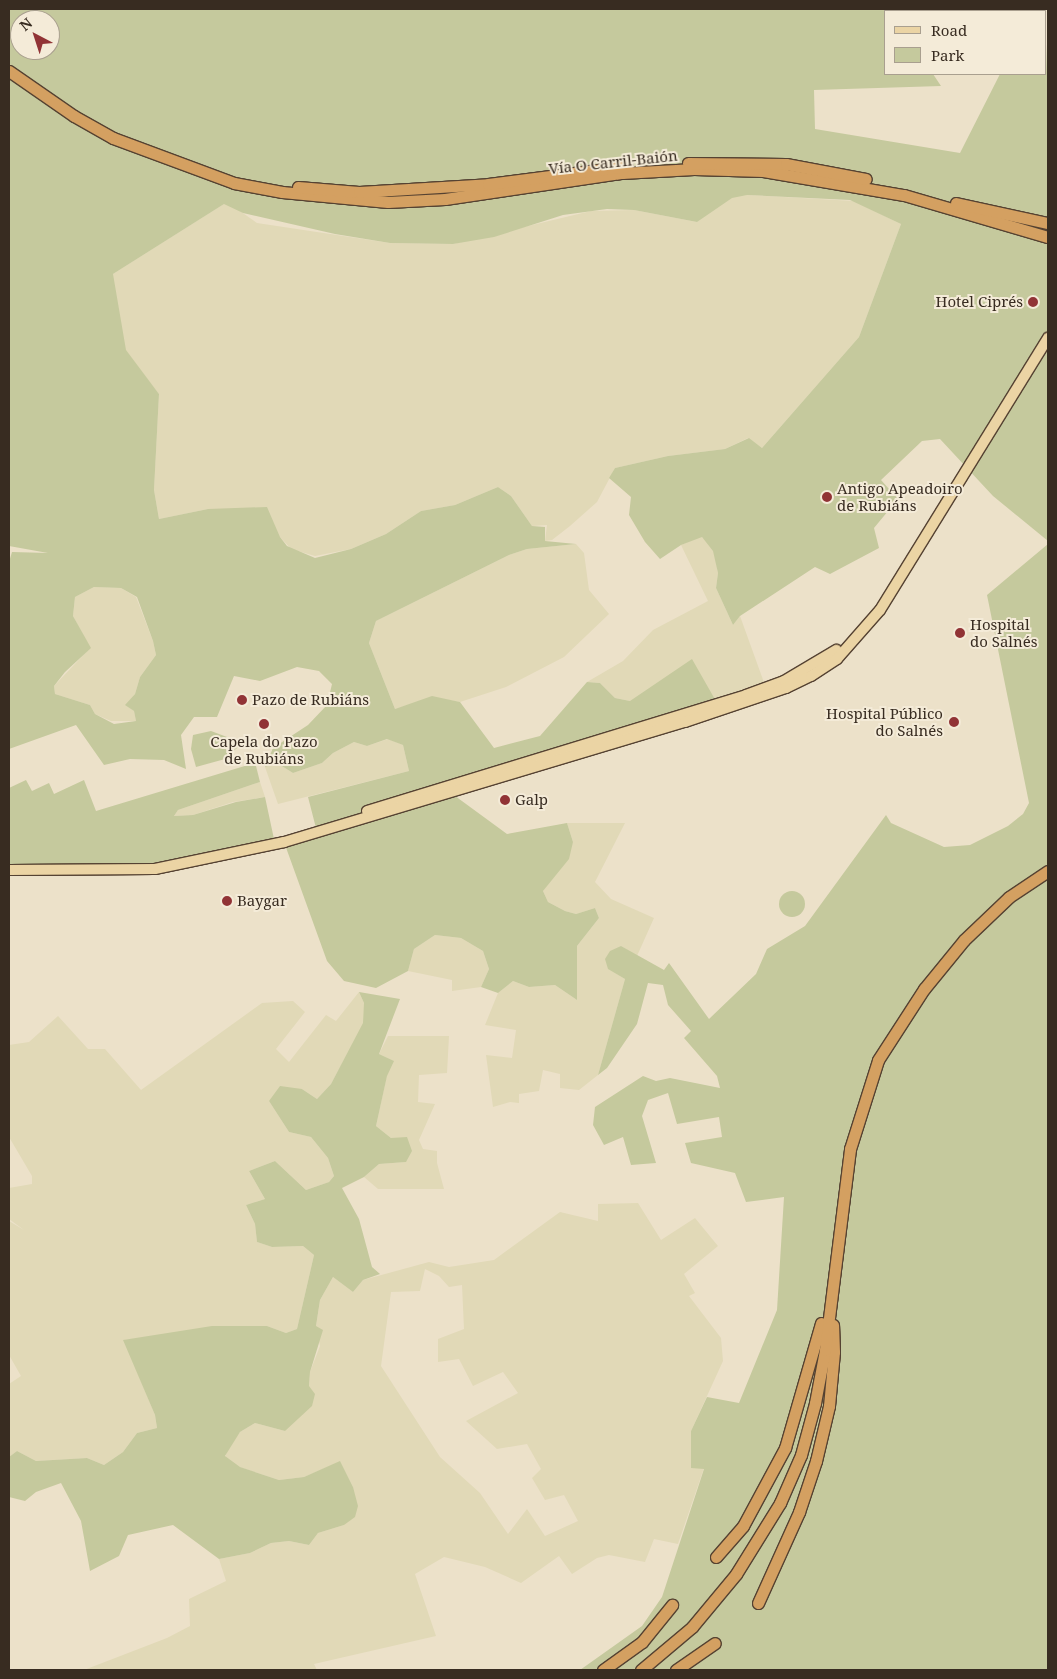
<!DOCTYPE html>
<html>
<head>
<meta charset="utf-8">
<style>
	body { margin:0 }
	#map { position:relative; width:1057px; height:1679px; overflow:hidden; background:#ece1c9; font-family:"Noto Serif",serif }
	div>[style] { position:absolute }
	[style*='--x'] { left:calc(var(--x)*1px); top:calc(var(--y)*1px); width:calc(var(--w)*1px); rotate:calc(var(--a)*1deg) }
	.farmland>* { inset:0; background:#e1d9b7 }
	.green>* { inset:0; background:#c5c99d }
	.round { border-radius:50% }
	.roads { filter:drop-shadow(1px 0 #554232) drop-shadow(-1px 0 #554232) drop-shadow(0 1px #554232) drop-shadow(0 -1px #554232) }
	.primary>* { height:10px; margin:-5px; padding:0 5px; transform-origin:5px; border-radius:5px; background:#ebd4a4 }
	.highway>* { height:11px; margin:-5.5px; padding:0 5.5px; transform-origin:5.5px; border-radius:5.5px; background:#d4a061 }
	.dots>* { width:14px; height:14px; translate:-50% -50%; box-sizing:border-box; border:2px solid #f4ebd8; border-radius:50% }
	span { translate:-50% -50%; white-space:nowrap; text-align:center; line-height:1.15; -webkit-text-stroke:4px #f4ebd8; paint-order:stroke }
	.street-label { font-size:15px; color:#382c21 }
	.poi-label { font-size:15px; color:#382c21 }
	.right { translate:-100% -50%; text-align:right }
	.left { translate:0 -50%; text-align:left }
	.frame { position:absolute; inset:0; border:10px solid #382c21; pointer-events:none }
	.legend { position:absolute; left:884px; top:10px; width:162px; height:65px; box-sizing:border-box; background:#f4ebd8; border:1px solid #a99f8f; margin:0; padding:6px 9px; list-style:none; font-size:15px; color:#382c21 }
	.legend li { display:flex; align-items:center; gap:10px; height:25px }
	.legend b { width:25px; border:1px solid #a99f8f }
	.north { position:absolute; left:10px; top:10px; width:50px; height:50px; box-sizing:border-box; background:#f4ebd8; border:1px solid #a99f8f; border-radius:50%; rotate:320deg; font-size:14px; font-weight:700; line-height:20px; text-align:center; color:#382c21 }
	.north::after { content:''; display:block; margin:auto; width:18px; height:22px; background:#913335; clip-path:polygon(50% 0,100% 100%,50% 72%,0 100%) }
</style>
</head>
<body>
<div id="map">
	<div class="farmland">
		<i style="clip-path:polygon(747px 195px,854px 201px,901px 224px,859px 337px,762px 448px,748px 438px,725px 449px,668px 456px,615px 468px,597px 502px,570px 526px,552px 540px,545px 541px,547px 525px,532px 526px,511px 496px,498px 487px,455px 505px,421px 511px,386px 534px,351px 549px,315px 556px,291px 549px,280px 537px,208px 509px,159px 519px,154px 490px,159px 394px,111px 333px,113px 274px,227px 202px,257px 223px,390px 243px,453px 244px,591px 211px,634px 210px,697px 222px,729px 196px)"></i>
		<i style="clip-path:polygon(701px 536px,714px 548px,718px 573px,716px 588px,733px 625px,740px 616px,766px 688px,717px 704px,630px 701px,615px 698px,600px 683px,587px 682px,623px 661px,653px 630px,708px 601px,681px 545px)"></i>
		<i style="clip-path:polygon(576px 544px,584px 553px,589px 590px,609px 614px,564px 657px,506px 687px,460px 702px,433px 697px,395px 709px,369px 643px,376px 621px,509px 555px,527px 549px)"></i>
		<i style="clip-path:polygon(94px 587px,121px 588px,136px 597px,153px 641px,156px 655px,140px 677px,135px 694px,126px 705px,134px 711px,136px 721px,111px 721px,95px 714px,90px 705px,55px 694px,54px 686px,90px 648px,73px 616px,75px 597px)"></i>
		<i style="clip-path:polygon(388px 739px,403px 745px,409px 771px,278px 804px,265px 767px,277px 763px,293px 773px,322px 763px,333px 753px,354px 742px,367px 746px)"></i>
		<i style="clip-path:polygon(260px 782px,265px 797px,233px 802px,193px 815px,174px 816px,178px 810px)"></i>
		<i style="clip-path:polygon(567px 823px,625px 823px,595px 882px,611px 899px,654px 918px,637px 956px,621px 946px,609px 969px,625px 979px,598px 1075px,579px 1090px,560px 1088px,560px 1074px,543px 1070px,539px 1091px,519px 1094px,519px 1103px,510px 1102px,493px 1107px,486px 1055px,512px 1058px,516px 1030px,485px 1025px,498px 993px,513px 981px,529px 987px,555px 985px,577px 1000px,577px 946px,599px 918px,595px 908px,576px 914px,565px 911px,548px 902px,543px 891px,573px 842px)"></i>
		<i style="clip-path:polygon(435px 935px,461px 938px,483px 951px,489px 969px,481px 987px,452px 991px,452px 980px,408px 971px,414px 949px)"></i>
		<i style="clip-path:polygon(359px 992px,364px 1003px,364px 1023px,331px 1084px,317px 1099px,302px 1089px,269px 1101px,289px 1132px,311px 1137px,328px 1158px,334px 1176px,329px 1182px,306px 1190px,275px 1161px,249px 1171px,265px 1199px,246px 1205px,255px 1224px,257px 1242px,272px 1247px,303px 1246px,314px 1255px,297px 1329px,286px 1333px,267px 1326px,124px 1340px,155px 1415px,157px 1428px,137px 1433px,123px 1452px,104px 1465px,87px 1458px,36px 1461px,17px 1451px,9px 1457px,9px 1384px,21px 1376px,9px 1355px,9px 1221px,24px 1230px,9px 1219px,9px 1188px,32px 1184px,32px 1176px,9px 1137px,9px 1045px,29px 1042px,58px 1016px,88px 1049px,105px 1049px,141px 1090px,262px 1003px,293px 1001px,305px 1012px,276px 1049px,289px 1062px,326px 1015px,336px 1021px)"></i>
		<i style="clip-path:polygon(388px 1036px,449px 1036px,447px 1073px,419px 1075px,418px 1102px,435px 1104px,419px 1140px,423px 1149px,437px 1151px,437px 1163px,444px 1189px,378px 1189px,364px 1177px,379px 1164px,406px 1162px,391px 1138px,376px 1126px,387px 1075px,393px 1061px,379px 1054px)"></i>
		<i style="clip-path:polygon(evenodd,638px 1203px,661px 1240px,695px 1218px,718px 1246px,684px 1274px,695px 1293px,689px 1296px,721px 1338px,723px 1361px,691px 1431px,704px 1468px,678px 1544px,654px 1539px,645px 1562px,609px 1555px,597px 1558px,572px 1574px,559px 1556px,521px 1583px,485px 1567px,444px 1557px,415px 1574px,436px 1636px,314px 1664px,317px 1670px,84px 1670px,167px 1638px,190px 1626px,189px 1599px,226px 1581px,219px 1559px,250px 1553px,271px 1543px,289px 1541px,309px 1545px,318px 1533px,344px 1525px,353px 1487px,340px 1462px,304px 1477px,279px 1480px,224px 1462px,228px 1447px,240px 1432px,255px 1423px,285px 1431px,309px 1386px,310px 1372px,320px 1346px,316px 1326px,320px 1300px,333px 1277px,353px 1292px,363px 1280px,429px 1262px,449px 1267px,494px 1260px,560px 1212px,598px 1221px,598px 1204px,638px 1203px,425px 1269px,439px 1276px,449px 1287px,462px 1285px,464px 1329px,438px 1339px,438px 1362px,459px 1359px,473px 1386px,503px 1372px,518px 1393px,466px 1421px,497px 1449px,527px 1444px,541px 1469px,532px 1478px,545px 1500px,564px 1495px,578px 1521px,545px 1536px,527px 1509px,508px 1534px,480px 1493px,440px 1457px,381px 1366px,391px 1292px,420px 1291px,425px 1269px)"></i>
	</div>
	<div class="green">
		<i style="clip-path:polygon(evenodd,9px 9px,912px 9px,886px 11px,886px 74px,933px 74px,941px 86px,814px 90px,815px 129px,960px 153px,1000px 74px,1046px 74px,1048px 13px,1048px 541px,993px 496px,940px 439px,922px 441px,881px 480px,898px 499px,874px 528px,879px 548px,830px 574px,815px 567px,740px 616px,733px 625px,716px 588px,718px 573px,713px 551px,702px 537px,681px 545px,660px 559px,645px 542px,629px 515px,631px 497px,609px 478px,615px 468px,668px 456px,725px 449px,749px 438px,762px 448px,859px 337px,901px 224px,850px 200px,747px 195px,732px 198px,697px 222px,634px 210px,607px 209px,563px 215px,494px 237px,453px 244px,390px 243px,335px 234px,243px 213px,224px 204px,113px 274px,126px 350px,159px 394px,154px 490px,159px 519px,208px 509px,267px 507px,280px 537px,287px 546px,315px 558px,351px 549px,386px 534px,421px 511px,455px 505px,498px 487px,511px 496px,532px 526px,545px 527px,545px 541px,576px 544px,527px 549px,509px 555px,376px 621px,369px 643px,395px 709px,432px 696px,460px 702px,494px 748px,540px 736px,587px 682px,600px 683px,615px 698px,630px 701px,692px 659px,721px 710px,451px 793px,507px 834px,567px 823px,573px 842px,569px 859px,543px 891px,548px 902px,565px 911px,576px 914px,595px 908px,599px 918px,577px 946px,577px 1000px,555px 985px,529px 987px,513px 981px,498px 993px,481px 987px,489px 969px,483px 951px,461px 938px,435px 935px,414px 949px,408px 971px,376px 988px,344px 981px,327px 961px,284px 842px,317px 832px,308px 797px,409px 771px,403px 745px,387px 739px,367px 746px,354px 742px,333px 753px,322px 763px,293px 773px,277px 763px,265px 767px,273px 748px,308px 725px,327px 705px,332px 684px,319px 671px,297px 667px,260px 681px,234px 676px,217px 717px,194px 717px,181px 735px,186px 769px,164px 760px,130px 759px,104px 765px,76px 725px,9px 749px,9px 562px,12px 552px,48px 553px,9px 546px,9px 9px,20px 20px,50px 20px,50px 50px,20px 50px,20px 20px,9px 9px,94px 587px,121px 588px,137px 597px,153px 641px,156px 655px,140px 677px,135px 694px,125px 705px,134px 711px,136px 721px,114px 724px,95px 714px,90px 705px,55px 694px,54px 686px,65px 672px,91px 648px,73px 616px,75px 597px,94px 587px)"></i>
		<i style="clip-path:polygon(1048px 544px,1048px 1670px,580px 1670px,642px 1626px,662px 1597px,704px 1469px,691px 1468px,691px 1431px,707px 1397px,739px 1403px,777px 1310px,784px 1197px,746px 1202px,735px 1173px,691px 1163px,685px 1143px,722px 1137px,719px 1117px,677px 1124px,668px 1093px,648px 1100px,642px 1116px,656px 1163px,631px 1165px,623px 1137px,604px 1145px,593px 1125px,595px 1107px,643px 1076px,656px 1081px,670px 1078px,720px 1088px,717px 1076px,684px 1038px,691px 1031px,668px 1005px,663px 985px,648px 983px,637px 1024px,607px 1068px,598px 1075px,625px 979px,608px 969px,605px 959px,610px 951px,621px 946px,664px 970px,669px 963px,709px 1019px,756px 974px,767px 949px,805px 926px,886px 815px,891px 823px,944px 847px,970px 845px,1008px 826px,1023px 814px,1029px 803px,987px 595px)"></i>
		<i style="clip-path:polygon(211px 731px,227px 737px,238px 747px,225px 759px,196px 767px,191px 749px,193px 735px)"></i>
		<i style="clip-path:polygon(248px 765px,256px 766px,260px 782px,178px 810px,174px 816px,193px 815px,236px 802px,265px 797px,274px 839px,155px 869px,9px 870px,9px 788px,26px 780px,32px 791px,49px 783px,54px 794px,84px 780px,96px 811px)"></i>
		<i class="round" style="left:779px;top:891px;width:26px;height:26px"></i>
		<i style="clip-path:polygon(359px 992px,400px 999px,379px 1054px,394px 1061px,387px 1076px,376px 1126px,391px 1138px,407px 1137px,412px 1151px,406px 1162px,379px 1164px,364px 1177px,342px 1188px,359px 1219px,372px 1267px,380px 1274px,363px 1280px,353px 1292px,333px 1277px,320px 1300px,316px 1326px,323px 1330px,310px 1372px,309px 1386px,315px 1394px,312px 1406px,285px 1431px,255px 1423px,240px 1432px,225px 1456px,240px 1467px,279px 1480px,304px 1477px,340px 1461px,353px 1487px,358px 1506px,355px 1517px,344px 1525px,318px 1533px,309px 1545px,289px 1541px,271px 1543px,250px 1553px,219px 1559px,173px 1525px,128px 1535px,119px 1556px,90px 1571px,81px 1521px,61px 1483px,36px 1492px,25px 1501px,9px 1497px,9px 1457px,17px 1451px,36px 1461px,87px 1458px,104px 1465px,123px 1452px,137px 1433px,157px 1428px,155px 1415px,123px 1340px,212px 1326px,267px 1326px,286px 1333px,297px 1329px,314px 1255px,303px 1246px,272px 1247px,257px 1242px,255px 1224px,246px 1205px,265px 1199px,249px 1171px,275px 1161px,306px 1190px,329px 1182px,334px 1176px,328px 1158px,311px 1137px,289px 1132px,269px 1101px,280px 1086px,302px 1089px,317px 1099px,331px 1084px,363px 1023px,364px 1003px)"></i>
	</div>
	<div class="roads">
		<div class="primary">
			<i style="--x:367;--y:811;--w:396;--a:-17"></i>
			<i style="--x:746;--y:695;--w:40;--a:-20.2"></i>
			<i style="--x:784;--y:681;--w:61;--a:-30.8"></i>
			<i style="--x:9;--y:870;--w:146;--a:-0.4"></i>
			<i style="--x:155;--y:869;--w:132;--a:-11.8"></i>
			<i style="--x:284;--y:842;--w:419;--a:-16.7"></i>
			<i style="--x:685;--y:722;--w:107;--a:-18.6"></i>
			<i style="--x:786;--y:688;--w:28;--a:-26"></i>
			<i style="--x:811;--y:676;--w:31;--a:-33"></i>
			<i style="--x:837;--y:659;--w:65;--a:-48.7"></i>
			<i style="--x:880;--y:610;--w:320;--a:-58.3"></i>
		</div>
		<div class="highway">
			<i style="--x:9;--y:71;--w:79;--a:34.7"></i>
			<i style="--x:74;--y:116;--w:45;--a:29.4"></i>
			<i style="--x:113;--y:138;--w:129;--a:20.4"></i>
			<i style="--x:234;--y:183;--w:49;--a:10.6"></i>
			<i style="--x:282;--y:192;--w:106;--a:5.4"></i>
			<i style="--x:388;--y:202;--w:57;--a:-3"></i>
			<i style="--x:445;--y:199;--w:179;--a:-8.4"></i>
			<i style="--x:622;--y:173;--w:72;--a:-3.2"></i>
			<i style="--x:694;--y:169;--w:69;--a:1.7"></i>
			<i style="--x:763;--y:171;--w:143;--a:9.7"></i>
			<i style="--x:904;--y:195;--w:150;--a:16.3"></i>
			<i style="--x:688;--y:163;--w:98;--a:0.6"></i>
			<i style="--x:786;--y:164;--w:81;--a:10.6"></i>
			<i style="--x:298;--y:187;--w:61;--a:4.7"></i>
			<i style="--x:359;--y:192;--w:129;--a:-3.5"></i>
			<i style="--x:488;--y:184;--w:140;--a:-7.4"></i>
			<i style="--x:956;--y:203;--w:94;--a:12.3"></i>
			<i style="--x:716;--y:1557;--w:41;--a:-48.9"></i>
			<i style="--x:743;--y:1526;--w:89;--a:-61.7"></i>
			<i style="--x:785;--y:1448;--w:130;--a:-73.9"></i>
			<i style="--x:758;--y:1603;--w:100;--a:-65.7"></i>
			<i style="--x:799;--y:1512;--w:54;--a:-71.6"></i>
			<i style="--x:816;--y:1461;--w:57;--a:-76.7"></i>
			<i style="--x:829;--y:1406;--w:54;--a:-84.7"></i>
			<i style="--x:834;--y:1352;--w:27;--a:-92"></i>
			<i style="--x:603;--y:1670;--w:48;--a:-35.7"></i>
			<i style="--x:642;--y:1642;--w:48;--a:-51"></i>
			<i style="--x:641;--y:1670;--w:67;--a:-40.1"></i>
			<i style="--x:692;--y:1627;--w:69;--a:-50.3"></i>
			<i style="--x:736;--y:1574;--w:84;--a:-58.2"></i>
			<i style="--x:780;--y:1503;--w:52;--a:-66.4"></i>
			<i style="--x:801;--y:1455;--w:54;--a:-74.9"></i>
			<i style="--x:815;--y:1403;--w:54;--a:-79.3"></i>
			<i style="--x:825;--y:1350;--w:203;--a:-82.9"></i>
			<i style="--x:850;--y:1149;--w:93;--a:-72.5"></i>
			<i style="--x:878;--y:1060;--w:85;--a:-57.1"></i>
			<i style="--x:924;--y:989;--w:63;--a:-50.8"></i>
			<i style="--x:964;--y:940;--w:62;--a:-43.7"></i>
			<i style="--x:1009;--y:897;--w:47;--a:-33.7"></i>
			<i style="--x:676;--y:1670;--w:47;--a:-34.7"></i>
		</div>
	</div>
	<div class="dots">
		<i style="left:1033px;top:302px;background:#913335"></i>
		<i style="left:827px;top:497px;background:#913335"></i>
		<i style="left:960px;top:633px;background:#913335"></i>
		<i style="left:242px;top:700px;background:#913335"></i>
		<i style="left:954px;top:722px;background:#913335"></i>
		<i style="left:264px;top:724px;background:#913335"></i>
		<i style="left:505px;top:800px;background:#913335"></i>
		<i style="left:227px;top:901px;background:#913335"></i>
	</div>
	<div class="street-label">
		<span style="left:613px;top:162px;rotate:-6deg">Vía O Carril-Baión</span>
	</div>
	<div class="poi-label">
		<span class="right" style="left:1023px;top:302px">Hotel Ciprés</span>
		<span class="left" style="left:837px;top:497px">Antigo Apeadoiro<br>de Rubiáns</span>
		<span class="left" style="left:970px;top:633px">Hospital<br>do Salnés</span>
		<span class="left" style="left:252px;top:700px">Pazo de Rubiáns</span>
		<span class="right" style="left:943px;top:722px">Hospital Público<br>do Salnés</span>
		<span style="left:264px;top:750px">Capela do Pazo<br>de Rubiáns</span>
		<span class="left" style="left:515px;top:800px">Galp</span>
		<span class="left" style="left:237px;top:901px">Baygar</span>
	</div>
	<div class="frame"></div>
	<ul class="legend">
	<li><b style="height:6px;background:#ebd4a4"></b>Road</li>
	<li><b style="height:14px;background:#c5c99d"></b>Park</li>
	</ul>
	<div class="north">N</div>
</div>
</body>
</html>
